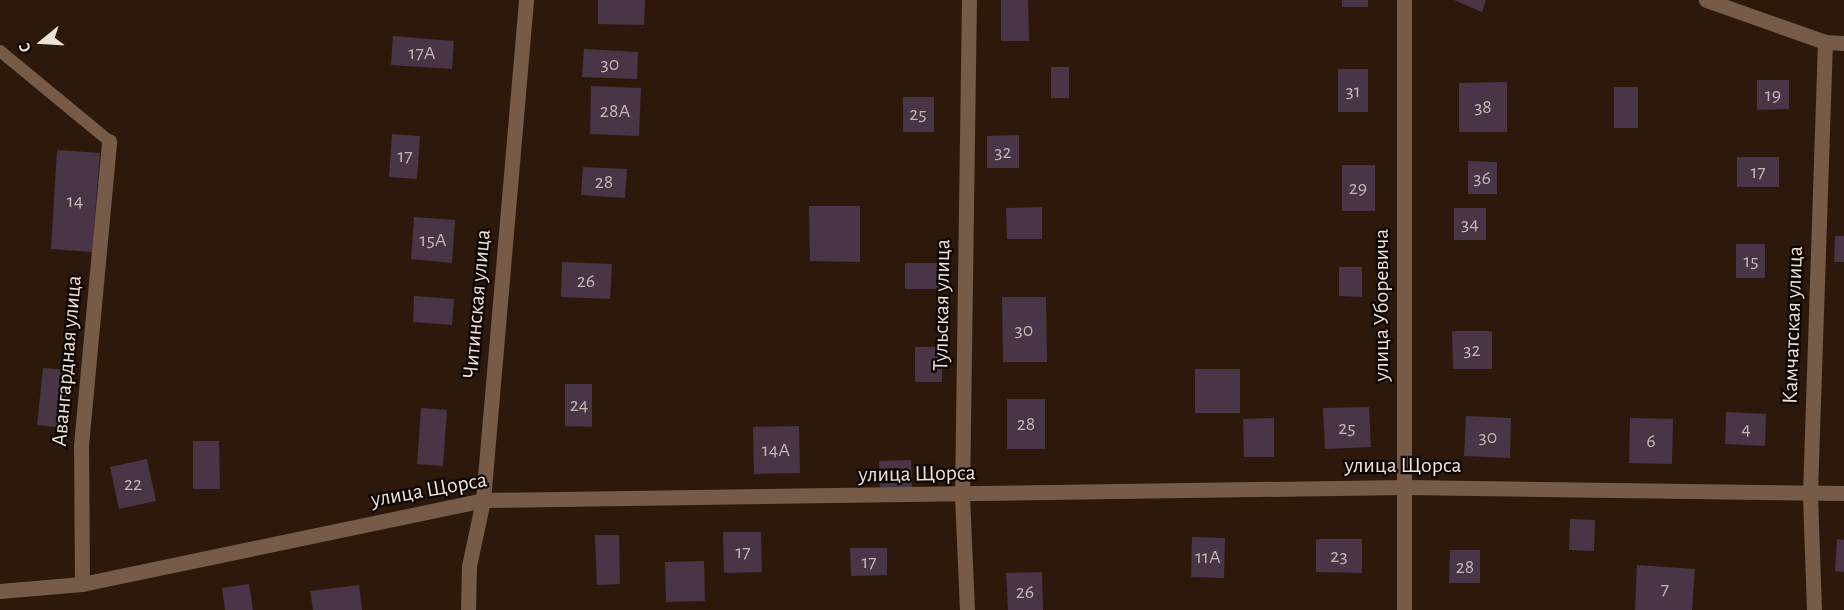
<!DOCTYPE html>
<html>
<head>
<meta charset="utf-8">
<style>
	body { margin:0 }
	#map { position:relative; width:1844px; height:610px; overflow:hidden; background:#2c190c; font-family:"Alegreya Sans",sans-serif }
	div>[style] { position:absolute }
	[style*='--x'] { left:calc(var(--x)*1px); top:calc(var(--y)*1px); width:calc(var(--w)*1px); rotate:calc(var(--a)*1deg) }
	.building>* { inset:0; background:#493545 }
	.service>* { height:12px; margin:-6px; padding:0 6px; transform-origin:6px; border-radius:6px; background:#755b48 }
	.minor>* { height:15px; margin:-7.5px; padding:0 7.5px; transform-origin:7.5px; border-radius:7.5px; background:#755b48 }
	span { translate:-50% -50%; white-space:nowrap; text-align:center; line-height:1.15; -webkit-text-stroke:4.5px #0e0603; paint-order:stroke }
	.number-label { font-size:20px; color:#c5b6b3 }
	.number-label span { -webkit-text-stroke-width:0 }
	.street-label { font-size:22px; color:#eee1d8 }
	.north { position:absolute; left:12px; top:12px; width:60px; height:60px; -webkit-text-stroke:4px #0e0603; paint-order:stroke; rotate:252deg; font-size:16px; font-weight:700; line-height:24px; text-align:center; color:#eee1d8 }
	.north::after { content:''; display:block; margin:auto; width:21px; height:27px; background:#eee1d8; clip-path:polygon(50% 0,100% 100%,50% 72%,0 100%) }
</style>
</head>
<body>
<div id="map">
	<div class="building">
		<i style="clip-path:polygon(598px 0,645px 0,644px 25px,598px 24px)"></i>
		<i style="clip-path:polygon(1001px 0,1028px 0,1029px 41px,1001px 41px)"></i>
		<i style="clip-path:polygon(1342px 0,1368px 0,1368px 7px,1342px 7px)"></i>
		<i style="clip-path:polygon(1454px 0,1486px 0,1482px 12px)"></i>
		<i style="clip-path:polygon(393px 36px,454px 41px,452px 69px,391px 65px)"></i>
		<i style="clip-path:polygon(584px 49px,638px 52px,637px 79px,582px 77px)"></i>
		<i style="clip-path:polygon(1051px 67px,1069px 67px,1069px 98px,1051px 98px)"></i>
		<i style="clip-path:polygon(1338px 69px,1368px 69px,1368px 112px,1338px 112px)"></i>
		<i style="clip-path:polygon(1757px 80px,1789px 80px,1789px 109px,1757px 110px)"></i>
		<i style="clip-path:polygon(1507px 82px,1507px 132px,1459px 132px,1459px 83px)"></i>
		<i style="clip-path:polygon(591px 86px,641px 88px,639px 136px,590px 134px)"></i>
		<i style="clip-path:polygon(1614px 87px,1638px 87px,1638px 128px,1614px 128px)"></i>
		<i style="clip-path:polygon(903px 97px,934px 97px,934px 132px,903px 132px)"></i>
		<i style="clip-path:polygon(392px 134px,420px 136px,417px 179px,389px 177px)"></i>
		<i style="clip-path:polygon(1019px 135px,1019px 168px,987px 168px,987px 136px)"></i>
		<i style="clip-path:polygon(57px 150px,100px 153px,92px 252px,51px 249px)"></i>
		<i style="clip-path:polygon(1737px 157px,1779px 157px,1779px 187px,1737px 187px)"></i>
		<i style="clip-path:polygon(1468px 161px,1497px 162px,1497px 194px,1468px 194px)"></i>
		<i style="clip-path:polygon(1342px 165px,1375px 165px,1375px 211px,1342px 211px)"></i>
		<i style="clip-path:polygon(583px 167px,627px 169px,625px 198px,581px 195px)"></i>
		<i style="clip-path:polygon(809px 206px,860px 206px,860px 262px,810px 261px)"></i>
		<i style="clip-path:polygon(1042px 207px,1042px 239px,1007px 239px,1006px 208px)"></i>
		<i style="clip-path:polygon(1454px 208px,1486px 208px,1486px 240px,1454px 240px)"></i>
		<i style="clip-path:polygon(414px 217px,455px 220px,452px 263px,411px 259px)"></i>
		<i style="clip-path:polygon(1835px 236px,1844px 236px,1844px 262px,1834px 262px)"></i>
		<i style="clip-path:polygon(1736px 244px,1765px 244px,1765px 278px,1736px 278px)"></i>
		<i style="clip-path:polygon(562px 262px,612px 264px,610px 299px,561px 297px)"></i>
		<i style="clip-path:polygon(905px 263px,939px 263px,939px 289px,905px 289px)"></i>
		<i style="clip-path:polygon(1339px 267px,1362px 267px,1362px 297px,1339px 296px)"></i>
		<i style="clip-path:polygon(414px 296px,454px 299px,452px 325px,413px 322px)"></i>
		<i style="clip-path:polygon(1002px 297px,1046px 297px,1047px 362px,1003px 362px)"></i>
		<i style="clip-path:polygon(1452px 331px,1492px 331px,1492px 369px,1453px 369px)"></i>
		<i style="clip-path:polygon(915px 347px,942px 347px,942px 382px,915px 382px)"></i>
		<i style="clip-path:polygon(43px 368px,69px 370px,63px 428px,37px 425px)"></i>
		<i style="clip-path:polygon(1195px 369px,1240px 369px,1240px 413px,1195px 413px)"></i>
		<i style="clip-path:polygon(565px 384px,592px 384px,592px 427px,565px 426px)"></i>
		<i style="clip-path:polygon(1007px 399px,1045px 399px,1045px 449px,1007px 449px)"></i>
		<i style="clip-path:polygon(1369px 407px,1371px 447px,1325px 449px,1323px 408px)"></i>
		<i style="clip-path:polygon(421px 408px,447px 410px,443px 466px,417px 464px)"></i>
		<i style="clip-path:polygon(1726px 412px,1766px 414px,1765px 446px,1725px 444px)"></i>
		<i style="clip-path:polygon(1466px 416px,1511px 418px,1510px 458px,1464px 456px)"></i>
		<i style="clip-path:polygon(1274px 418px,1274px 457px,1244px 457px,1243px 419px)"></i>
		<i style="clip-path:polygon(1630px 418px,1673px 419px,1672px 464px,1629px 463px)"></i>
		<i style="clip-path:polygon(799px 426px,800px 473px,754px 474px,753px 427px)"></i>
		<i style="clip-path:polygon(193px 441px,219px 441px,220px 489px,193px 489px)"></i>
		<i style="clip-path:polygon(147px 459px,156px 501px,119px 509px,110px 467px)"></i>
		<i style="clip-path:polygon(911px 460px,912px 487px,880px 488px,879px 461px)"></i>
		<i style="clip-path:polygon(1570px 519px,1595px 520px,1594px 551px,1569px 550px)"></i>
		<i style="clip-path:polygon(723px 532px,761px 532px,762px 572px,724px 573px)"></i>
		<i style="clip-path:polygon(595px 535px,619px 535px,620px 584px,597px 585px)"></i>
		<i style="clip-path:polygon(1192px 537px,1225px 538px,1224px 578px,1191px 577px)"></i>
		<i style="clip-path:polygon(1316px 539px,1362px 539px,1362px 573px,1316px 572px)"></i>
		<i style="clip-path:polygon(1837px 539px,1844px 540px,1844px 572px,1835px 571px)"></i>
		<i style="clip-path:polygon(850px 548px,887px 548px,887px 575px,851px 576px)"></i>
		<i style="clip-path:polygon(1450px 550px,1480px 550px,1480px 583px,1449px 583px)"></i>
		<i style="clip-path:polygon(704px 561px,705px 601px,666px 602px,665px 562px)"></i>
		<i style="clip-path:polygon(1637px 565px,1695px 569px,1692px 610px,1635px 610px)"></i>
		<i style="clip-path:polygon(1042px 572px,1043px 610px,1008px 610px,1006px 573px)"></i>
		<i style="clip-path:polygon(249px 584px,253px 610px,225px 610px,222px 588px)"></i>
		<i style="clip-path:polygon(359px 585px,362px 610px,313px 610px,310px 591px)"></i>
	</div>
	<div class="service">
		<i style="--x:0;--y:51;--w:141;--a:39.5"></i>
	</div>
	<div class="minor">
		<i style="--x:1706;--y:0;--w:126;--a:19.4"></i>
		<i style="--x:1825;--y:42;--w:19;--a:3"></i>
		<i style="--x:82;--y:584;--w:139;--a:-90.4"></i>
		<i style="--x:81;--y:445;--w:305;--a:-84.7"></i>
		<i style="--x:0;--y:591;--w:82;--a:-4.9"></i>
		<i style="--x:82;--y:584;--w:410;--a:-11.8"></i>
		<i style="--x:483;--y:500;--w:922;--a:-0.81"></i>
		<i style="--x:1405;--y:487;--w:439;--a:0.8"></i>
		<i style="--x:468;--y:610;--w:44;--a:-88.7"></i>
		<i style="--x:469;--y:566;--w:67;--a:-78"></i>
		<i style="--x:483;--y:500;--w:502;--a:-85.08"></i>
		<i style="--x:967;--y:610;--w:114;--a:-92.5"></i>
		<i style="--x:962;--y:496;--w:496;--a:-89.2"></i>
		<i style="--x:1404;--y:610;--w:610;--a:-90"></i>
		<i style="--x:1814;--y:610;--w:117;--a:-92"></i>
		<i style="--x:1810;--y:493;--w:451;--a:-88.1"></i>
	</div>
	<div class="number-label">
		<span style="left:422px;top:53px">17А</span>
		<span style="left:610px;top:64px">30</span>
		<span style="left:1353px;top:91px">31</span>
		<span style="left:1773px;top:95px">19</span>
		<span style="left:1483px;top:107px">38</span>
		<span style="left:615px;top:111px">28А</span>
		<span style="left:918px;top:114px">25</span>
		<span style="left:1003px;top:152px">32</span>
		<span style="left:405px;top:156px">17</span>
		<span style="left:1758px;top:172px">17</span>
		<span style="left:1482px;top:178px">36</span>
		<span style="left:604px;top:182px">28</span>
		<span style="left:1358px;top:188px">29</span>
		<span style="left:75px;top:201px">14</span>
		<span style="left:1470px;top:224px">34</span>
		<span style="left:433px;top:240px">15А</span>
		<span style="left:1751px;top:261px">15</span>
		<span style="left:586px;top:281px">26</span>
		<span style="left:1024px;top:330px">30</span>
		<span style="left:1472px;top:350px">32</span>
		<span style="left:579px;top:405px">24</span>
		<span style="left:1026px;top:424px">28</span>
		<span style="left:1347px;top:428px">25</span>
		<span style="left:1746px;top:429px">4</span>
		<span style="left:1488px;top:437px">30</span>
		<span style="left:1651px;top:441px">6</span>
		<span style="left:776px;top:450px">14А</span>
		<span style="left:133px;top:484px">22</span>
		<span style="left:743px;top:552px">17</span>
		<span style="left:1339px;top:556px">23</span>
		<span style="left:1208px;top:557px">11А</span>
		<span style="left:869px;top:562px">17</span>
		<span style="left:1465px;top:567px">28</span>
		<span style="left:1665px;top:589px">7</span>
		<span style="left:1025px;top:592px">26</span>
	</div>
	<div class="street-label">
		<span style="left:477px;top:304px;rotate:-85deg">Читинская улица</span>
		<span style="left:942px;top:305px;rotate:-89deg">Тульская улица</span>
		<span style="left:1382px;top:305px;rotate:-90deg">улица Уборевича</span>
		<span style="left:1793px;top:325px;rotate:-88deg">Камчатская улица</span>
		<span style="left:67px;top:361px;rotate:-85deg">Авангардная улица</span>
		<span style="left:1403px;top:466px">улица Щорса</span>
		<span style="left:917px;top:474px;rotate:-1deg">улица Щорса</span>
		<span style="left:429px;top:490px;rotate:-10deg">улица Щорса</span>
	</div>
	<div class="north">С</div>
</div>
</body>
</html>
